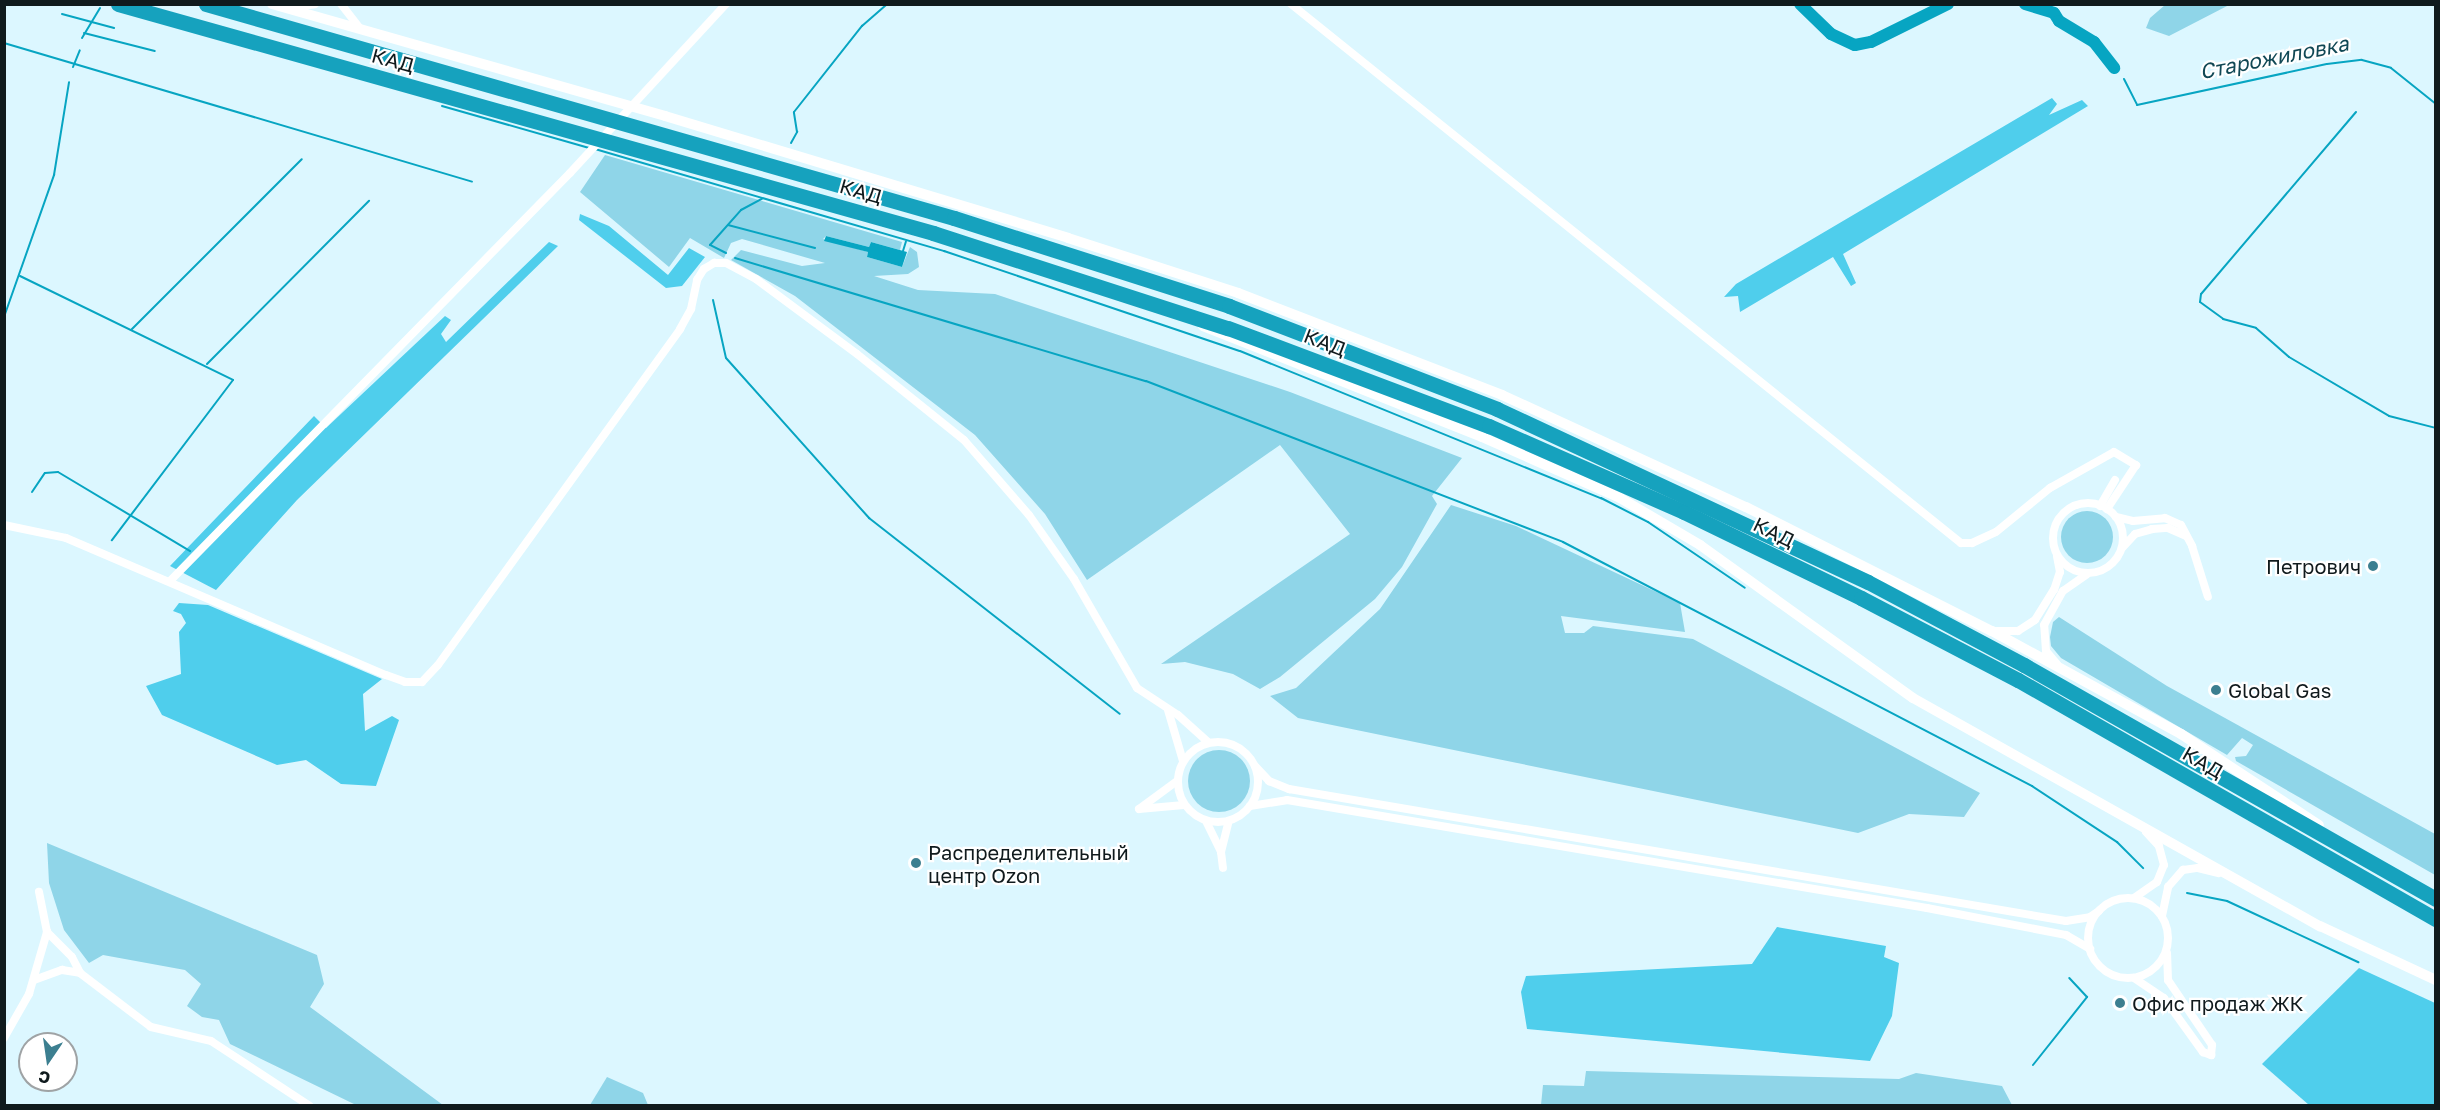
<!DOCTYPE html>
<html>
<head>
<meta charset="utf-8">
<style>
	body { margin:0 }
	#map { position:relative; width:2440px; height:1110px; overflow:hidden; background:#dcf7ff; font-family:"Golos Text",sans-serif }
	div>[style] { position:absolute }
	[style*='--x'] { left:calc(var(--x)*1px); top:calc(var(--y)*1px); width:calc(var(--w)*1px); rotate:calc(var(--a)*1deg) }
	.green>* { inset:0; background:#8fd5e8 }
	.round { border-radius:50% }
	.forest>* { inset:0; background:#4fceec }
	.water>* { inset:0; background:#07a5c2 }
	.stream>* { height:2px; margin:-1px; padding:0 1px; transform-origin:1px; border-radius:1px; background:#07a5c2 }
	.river>* { height:12px; margin:-6px; padding:0 6px; transform-origin:6px; border-radius:6px; background:#07a5c2 }
	.minor>* { height:8px; margin:-4px; padding:0 4px; transform-origin:4px; border-radius:4px; background:#fff }
	.minor>.ring { margin:-4px; padding:0; box-sizing:content-box; background:none; border:8px solid #fff; border-radius:50% }
	.tertiary>* { height:10px; margin:-5px; padding:0 5px; transform-origin:5px; border-radius:5px; background:#fff }
	.motorway>* { height:15px; margin:-7.5px; padding:0 7.5px; transform-origin:7.5px; border-radius:7.5px; background:#16a2be }
	.dots>* { width:16px; height:16px; translate:-50% -50%; box-sizing:border-box; border:3px solid #fff; border-radius:50% }
	span { translate:-50% -50%; white-space:nowrap; text-align:center; line-height:1.15; -webkit-text-stroke:4.5px #fff; paint-order:stroke }
	.street-label { font-size:20px; color:#101a1d }
	.poi-label { font-size:20px; color:#101a1d }
	.right { translate:-100% -50%; text-align:right }
	.left { translate:0 -50%; text-align:left }
	.water-label { font-size:21px; color:#114855; font-style:italic }
	.frame { position:absolute; inset:0; border:6px solid #101a1d; pointer-events:none }
	.north { position:absolute; left:18px; top:1032px; width:60px; height:60px; box-sizing:border-box; background:#fff; border:2px solid #9fa3a5; border-radius:50%; rotate:193deg; font-size:16px; font-weight:700; line-height:24px; text-align:center; color:#101a1d }
	.north::after { content:''; display:block; margin:auto; width:21px; height:27px; background:#3c7f90; clip-path:polygon(50% 0,100% 100%,50% 72%,0 100%) }
</style>
</head>
<body>
<div id="map">
	<div class="green">
		<i style="clip-path:polygon(2165px 5px,2165px 4px,2229px 5px,2169px 36px,2146px 28px,2150px 18px)"></i>
		<i style="clip-path:polygon(605px 155px,902px 242px,900px 250px,871px 242px,869px 247px,826px 236px,823px 239px,868px 252px,867px 257px,902px 267px,910px 247px,917px 252px,919px 267px,908px 274px,874px 276px,918px 290px,995px 294px,1290px 392px,1462px 458px,1432px 496px,1437px 504px,1402px 567px,1375px 599px,1280px 677px,1260px 689px,1233px 674px,1185px 662px,1161px 664px,1350px 534px,1280px 445px,1087px 580px,1045px 514px,975px 435px,795px 296px,731px 260px,741px 250px,802px 266px,825px 263px,742px 239px,731px 243px,724px 258px,690px 238px,669px 267px,580px 192px)"></i>
		<i style="clip-path:polygon(1451px 505px,1516px 526px,1680px 603px,1685px 632px,1561px 616px,1565px 633px,1584px 633px,1593px 626px,1693px 639px,1980px 793px,1964px 817px,1909px 814px,1858px 833px,1298px 718px,1270px 696px,1296px 688px,1380px 609px)"></i>
		<i class="round" style="left:2061px;top:511px;width:52px;height:52px"></i>
		<i style="clip-path:polygon(2059px 617px,2167px 686px,2435px 834px,2435px 875px,2236px 761px,2235px 757px,2246px 756px,2253px 745px,2242px 738px,2227px 755px,2061px 658px,2051px 646px,2050px 637px,2053px 622px)"></i>
		<i class="round" style="left:1188px;top:750px;width:62px;height:62px"></i>
		<i style="clip-path:polygon(47px 843px,317px 955px,324px 984px,310px 1007px,443px 1105px,356px 1105px,230px 1044px,219px 1020px,202px 1017px,187px 1006px,201px 984px,185px 970px,103px 955px,89px 963px,64px 930px,49px 883px)"></i>
		<i style="clip-path:polygon(1586px 1071px,1899px 1079px,1916px 1073px,2002px 1086px,2012px 1105px,1541px 1105px,1543px 1085px,1584px 1086px)"></i>
		<i style="clip-path:polygon(607px 1077px,643px 1093px,648px 1105px,590px 1105px)"></i>
	</div>
	<div class="forest">
		<i style="clip-path:polygon(2052px 98px,2057px 104px,2049px 115px,2082px 100px,2088px 106px,1843px 254px,1856px 283px,1851px 286px,1833px 257px,1740px 312px,1738px 296px,1724px 297px,1736px 284px)"></i>
		<i style="clip-path:polygon(580px 214px,609px 226px,668px 275px,689px 248px,705px 257px,682px 286px,666px 288px,579px 220px)"></i>
		<i style="clip-path:polygon(549px 242px,558px 246px,297px 500px,216px 590px,170px 566px,314px 416px,326px 428px,445px 316px,451px 320px,441px 334px,446px 342px)"></i>
		<i style="clip-path:polygon(179px 603px,208px 605px,382px 679px,363px 694px,365px 731px,392px 716px,399px 720px,376px 786px,341px 784px,306px 760px,277px 765px,162px 715px,146px 686px,181px 674px,179px 632px,186px 623px,181px 614px,173px 611px)"></i>
		<i style="clip-path:polygon(1777px 927px,1886px 946px,1884px 957px,1899px 963px,1892px 1016px,1870px 1061px,1527px 1029px,1521px 992px,1526px 976px,1752px 964px)"></i>
		<i style="clip-path:polygon(2359px 968px,2435px 1003px,2435px 1105px,2309px 1105px,2262px 1064px)"></i>
	</div>
	<div class="water">
		<i style="clip-path:polygon(826px 236px,869px 247px,871px 242px,907px 252px,902px 267px,867px 257px,868px 252px,824px 241px)"></i>
	</div>
	<div class="stream">
		<i style="--x:62;--y:14;--w:54;--a:15.1"></i>
		<i style="--x:84;--y:33;--w:73;--a:14.2"></i>
		<i style="--x:82;--y:38;--w:35;--a:-59"></i>
		<i style="--x:4;--y:43;--w:488;--a:16.5"></i>
		<i style="--x:73;--y:67;--w:18;--a:-68"></i>
		<i style="--x:2124;--y:79;--w:29;--a:63"></i>
		<i style="--x:2137;--y:105;--w:194;--a:-12.2"></i>
		<i style="--x:2327;--y:64;--w:35;--a:-7"></i>
		<i style="--x:2362;--y:60;--w:30;--a:15"></i>
		<i style="--x:2391;--y:68;--w:58;--a:38.7"></i>
		<i style="--x:442;--y:106;--w:153;--a:15.9"></i>
		<i style="--x:2356;--y:112;--w:239;--a:130.4"></i>
		<i style="--x:2201;--y:294;--w:8;--a:97"></i>
		<i style="--x:2200;--y:302;--w:29;--a:36"></i>
		<i style="--x:2223;--y:319;--w:34;--a:15"></i>
		<i style="--x:2256;--y:328;--w:44;--a:41.3"></i>
		<i style="--x:2289;--y:357;--w:116;--a:30.5"></i>
		<i style="--x:2389;--y:416;--w:49;--a:14.3"></i>
		<i style="--x:791;--y:143;--w:13;--a:-61"></i>
		<i style="--x:797;--y:132;--w:20;--a:-99"></i>
		<i style="--x:794;--y:112;--w:110;--a:-51.7"></i>
		<i style="--x:862;--y:26;--w:33;--a:-41"></i>
		<i style="--x:595;--y:149;--w:364;--a:16.3"></i>
		<i style="--x:944;--y:251;--w:312;--a:18.7"></i>
		<i style="--x:1240;--y:351;--w:390;--a:22.2"></i>
		<i style="--x:1601;--y:498;--w:53;--a:27.1"></i>
		<i style="--x:1648;--y:522;--w:117;--a:34.2"></i>
		<i style="--x:728;--y:225;--w:90;--a:14.8"></i>
		<i style="--x:903;--y:251;--w:10;--a:-73"></i>
		<i style="--x:726;--y:253;--w:18;--a:-153"></i>
		<i style="--x:710;--y:245;--w:47;--a:-48.5"></i>
		<i style="--x:741;--y:210;--w:24;--a:-28"></i>
		<i style="--x:735;--y:258;--w:429;--a:16.7"></i>
		<i style="--x:1146;--y:381;--w:447;--a:21.1"></i>
		<i style="--x:1563;--y:542;--w:529;--a:27.49"></i>
		<i style="--x:2032;--y:786;--w:102;--a:33.4"></i>
		<i style="--x:2117;--y:842;--w:37;--a:45"></i>
		<i style="--x:20;--y:276;--w:237;--a:26"></i>
		<i style="--x:233;--y:380;--w:201;--a:127.1"></i>
		<i style="--x:713;--y:300;--w:59;--a:77.4"></i>
		<i style="--x:726;--y:358;--w:215;--a:48.2"></i>
		<i style="--x:869;--y:518;--w:318;--a:38"></i>
		<i style="--x:4;--y:317;--w:151;--a:-70.6"></i>
		<i style="--x:54;--y:175;--w:94;--a:-80.8"></i>
		<i style="--x:132;--y:329;--w:240;--a:-45"></i>
		<i style="--x:207;--y:364;--w:230;--a:-45.2"></i>
		<i style="--x:32;--y:492;--w:23;--a:-56"></i>
		<i style="--x:45;--y:473;--w:13;--a:-4"></i>
		<i style="--x:58;--y:472;--w:154;--a:30.9"></i>
		<i style="--x:2187;--y:893;--w:41;--a:11.3"></i>
		<i style="--x:2227;--y:901;--w:145;--a:25"></i>
		<i style="--x:2033;--y:1065;--w:87;--a:-51.5"></i>
		<i style="--x:2087;--y:997;--w:26;--a:-133"></i>
	</div>
	<div class="river">
		<i style="--x:1800;--y:4;--w:43;--a:44.1"></i>
		<i style="--x:1831;--y:34;--w:26;--a:25"></i>
		<i style="--x:1855;--y:45;--w:16;--a:-11"></i>
		<i style="--x:1871;--y:42;--w:86;--a:-26.3"></i>
		<i style="--x:2025;--y:4;--w:30;--a:17"></i>
		<i style="--x:2054;--y:13;--w:9;--a:58"></i>
		<i style="--x:2059;--y:21;--w:41;--a:31"></i>
		<i style="--x:2094;--y:42;--w:33;--a:52"></i>
	</div>
	<div class="minor">
		<i style="--x:341;--y:4;--w:29;--a:52"></i>
		<i style="--x:1291;--y:4;--w:860;--a:38.82"></i>
		<i style="--x:1961;--y:543;--w:11;--a:0"></i>
		<i style="--x:1972;--y:543;--w:26;--a:-25"></i>
		<i style="--x:1996;--y:532;--w:70;--a:-39.2"></i>
		<i style="--x:2050;--y:488;--w:73;--a:-29.4"></i>
		<i style="--x:2114;--y:452;--w:26;--a:31"></i>
		<i style="--x:2136;--y:465;--w:53;--a:123.4"></i>
		<i style="--x:292;--y:7;--w:23;--a:-7"></i>
		<i class="ring" style="left:2053px;top:503px;width:62px;height:62px"></i>
		<i style="--x:2100;--y:506;--w:30;--a:-60"></i>
		<i style="--x:2116;--y:517;--w:17;--a:13"></i>
		<i style="--x:2133;--y:521;--w:32;--a:-5"></i>
		<i style="--x:2165;--y:518;--w:17;--a:24"></i>
		<i style="--x:2181;--y:525;--w:24;--a:62"></i>
		<i style="--x:2192;--y:546;--w:53;--a:72.6"></i>
		<i style="--x:4;--y:525;--w:63;--a:11.8"></i>
		<i style="--x:66;--y:538;--w:348;--a:23.2"></i>
		<i style="--x:386;--y:675;--w:20;--a:20"></i>
		<i style="--x:405;--y:682;--w:17;--a:0"></i>
		<i style="--x:422;--y:682;--w:23;--a:-47"></i>
		<i style="--x:438;--y:665;--w:414;--a:-54.2"></i>
		<i style="--x:680;--y:329;--w:23;--a:-61"></i>
		<i style="--x:691;--y:309;--w:30;--a:-78"></i>
		<i style="--x:697;--y:280;--w:13;--a:-58"></i>
		<i style="--x:704;--y:269;--w:12;--a:-31"></i>
		<i style="--x:714;--y:263;--w:12;--a:0"></i>
		<i style="--x:726;--y:263;--w:34;--a:28"></i>
		<i style="--x:756;--y:279;--w:126;--a:36.6"></i>
		<i style="--x:857;--y:354;--w:137;--a:38.8"></i>
		<i style="--x:964;--y:440;--w:99;--a:49.1"></i>
		<i style="--x:1029;--y:515;--w:78;--a:54.9"></i>
		<i style="--x:1074;--y:579;--w:126;--a:60"></i>
		<i style="--x:1137;--y:688;--w:49;--a:33.4"></i>
		<i style="--x:1178;--y:715;--w:40;--a:42"></i>
		<i style="--x:2122;--y:548;--w:19;--a:-47"></i>
		<i style="--x:2135;--y:534;--w:18;--a:-16"></i>
		<i style="--x:2152;--y:529;--w:16;--a:-4"></i>
		<i style="--x:2168;--y:528;--w:20;--a:24"></i>
		<i style="--x:171;--y:580;--w:570;--a:-45.57"></i>
		<i style="--x:570;--y:173;--w:230;--a:-47.3"></i>
		<i style="--x:1997;--y:631;--w:21;--a:0"></i>
		<i style="--x:2018;--y:631;--w:20;--a:-33"></i>
		<i style="--x:2035;--y:620;--w:36;--a:-58"></i>
		<i style="--x:2054;--y:590;--w:19;--a:-72"></i>
		<i style="--x:2060;--y:572;--w:16;--a:-101"></i>
		<i style="--x:2057;--y:664;--w:17;--a:-130"></i>
		<i style="--x:2046;--y:651;--w:26;--a:-94"></i>
		<i style="--x:2044;--y:625;--w:39;--a:-61"></i>
		<i style="--x:2063;--y:591;--w:29;--a:-35"></i>
		<i style="--x:1168;--y:710;--w:53;--a:73.6"></i>
		<i class="ring" style="left:1178px;top:742px;width:72px;height:72px"></i>
		<i style="--x:1255;--y:766;--w:21;--a:47"></i>
		<i style="--x:1269;--y:781;--w:22;--a:22"></i>
		<i style="--x:1289;--y:789;--w:788;--a:9.64"></i>
		<i style="--x:2066;--y:921;--w:24;--a:-9"></i>
		<i style="--x:2090;--y:917;--w:11;--a:-34"></i>
		<i style="--x:1250;--y:806;--w:37;--a:-9"></i>
		<i style="--x:1287;--y:800;--w:649;--a:9.58"></i>
		<i style="--x:1927;--y:908;--w:142;--a:11"></i>
		<i style="--x:2066;--y:935;--w:28;--a:30"></i>
		<i style="--x:1139;--y:809;--w:47;--a:-36.4"></i>
		<i style="--x:1139;--y:809;--w:45;--a:-5.1"></i>
		<i style="--x:1206;--y:821;--w:34;--a:64"></i>
		<i style="--x:1221;--y:852;--w:16;--a:83"></i>
		<i style="--x:1221;--y:852;--w:32;--a:-76"></i>
		<i style="--x:2134;--y:898;--w:28;--a:-35"></i>
		<i style="--x:2157;--y:882;--w:18;--a:-68"></i>
		<i style="--x:2164;--y:865;--w:20;--a:-105"></i>
		<i style="--x:2159;--y:846;--w:19;--a:-133"></i>
		<i class="ring" style="left:2088px;top:898px;width:72px;height:72px"></i>
		<i style="--x:2162;--y:916;--w:30;--a:-78"></i>
		<i style="--x:2168;--y:887;--w:23;--a:-49"></i>
		<i style="--x:2183;--y:870;--w:15;--a:-8"></i>
		<i style="--x:2198;--y:868;--w:21;--a:14"></i>
		<i style="--x:47;--y:932;--w:35;--a:45"></i>
		<i style="--x:72;--y:957;--w:18;--a:63"></i>
		<i style="--x:2134;--y:978;--w:36;--a:34"></i>
		<i style="--x:2164;--y:998;--w:67;--a:54.2"></i>
		<i style="--x:2203;--y:1052;--w:9;--a:21"></i>
		<i style="--x:2211;--y:1055;--w:10;--a:-84"></i>
		<i style="--x:2212;--y:1045;--w:78;--a:-124.1"></i>
		<i style="--x:2168;--y:980;--w:27;--a:-92"></i>
		<i style="--x:34;--y:980;--w:30;--a:-20"></i>
		<i style="--x:62;--y:970;--w:18;--a:9"></i>
		<i style="--x:80;--y:973;--w:89;--a:37.3"></i>
		<i style="--x:151;--y:1027;--w:62;--a:13.1"></i>
		<i style="--x:211;--y:1041;--w:118;--a:33.3"></i>
		<i style="--x:4;--y:1038;--w:51;--a:-60.4"></i>
		<i style="--x:29;--y:994;--w:65;--a:-73.8"></i>
		<i style="--x:47;--y:932;--w:41;--a:-101.3"></i>
	</div>
	<div class="tertiary">
		<i style="--x:272;--y:4;--w:409;--a:15.9"></i>
		<i style="--x:665;--y:116;--w:421;--a:16.8"></i>
		<i style="--x:1068;--y:238;--w:179;--a:17.9"></i>
		<i style="--x:1238;--y:293;--w:283;--a:21.1"></i>
		<i style="--x:1502;--y:395;--w:268;--a:24.7"></i>
		<i style="--x:1746;--y:507;--w:275;--a:26.8"></i>
		<i style="--x:1992;--y:631;--w:215;--a:28.6"></i>
		<i style="--x:2181;--y:734;--w:165;--a:33.4"></i>
		<i style="--x:1203;--y:326;--w:300;--a:21.7"></i>
		<i style="--x:1482;--y:437;--w:151;--a:23.8"></i>
		<i style="--x:1620;--y:498;--w:93;--a:30.4"></i>
		<i style="--x:1700;--y:545;--w:262;--a:35.7"></i>
		<i style="--x:1913;--y:698;--w:467;--a:29.3"></i>
		<i style="--x:2320;--y:926;--w:128;--a:25"></i>
	</div>
	<div class="motorway">
		<i style="--x:118;--y:4;--w:847;--a:15.69"></i>
		<i style="--x:933;--y:233;--w:310;--a:17.9"></i>
		<i style="--x:1228;--y:328;--w:279;--a:20.6"></i>
		<i style="--x:1489;--y:426;--w:213;--a:23.8"></i>
		<i style="--x:1684;--y:512;--w:197;--a:25.9"></i>
		<i style="--x:1861;--y:598;--w:177;--a:27.6"></i>
		<i style="--x:2018;--y:680;--w:482;--a:29.8"></i>
		<i style="--x:206;--y:4;--w:778;--a:15.97"></i>
		<i style="--x:954;--y:218;--w:289;--a:17.7"></i>
		<i style="--x:1229;--y:306;--w:287;--a:21"></i>
		<i style="--x:1497;--y:409;--w:409;--a:25"></i>
		<i style="--x:1868;--y:582;--w:177;--a:28"></i>
		<i style="--x:2024;--y:665;--w:474;--a:29.6"></i>
	</div>
	<div class="dots">
		<i style="left:2373px;top:566px;background:#3c7f90"></i>
		<i style="left:2216px;top:690px;background:#3c7f90"></i>
		<i style="left:916px;top:863px;background:#3c7f90"></i>
		<i style="left:2120px;top:1003px;background:#3c7f90"></i>
	</div>
	<div class="street-label">
		<span style="left:393px;top:60px;rotate:15deg">КАД</span>
		<span style="left:861px;top:191px;rotate:16deg">КАД</span>
		<span style="left:1325px;top:342px;rotate:21deg">КАД</span>
		<span style="left:1774px;top:532px;rotate:26deg">КАД</span>
		<span style="left:2203px;top:762px;rotate:30deg">КАД</span>
	</div>
	<div class="poi-label">
		<span class="right" style="left:2361px;top:566px">Петрович</span>
		<span class="left" style="left:2228px;top:690px">Global Gas</span>
		<span class="left" style="left:928px;top:864px">Распределительный<br>центр Ozon</span>
		<span class="left" style="left:2132px;top:1003px">Офис продаж ЖК</span>
	</div>
	<div class="water-label">
		<span style="left:2274px;top:57px;rotate:-11deg">Старожиловка</span>
	</div>
	<div class="frame"></div>
	<div class="north">С</div>
</div>
</body>
</html>
